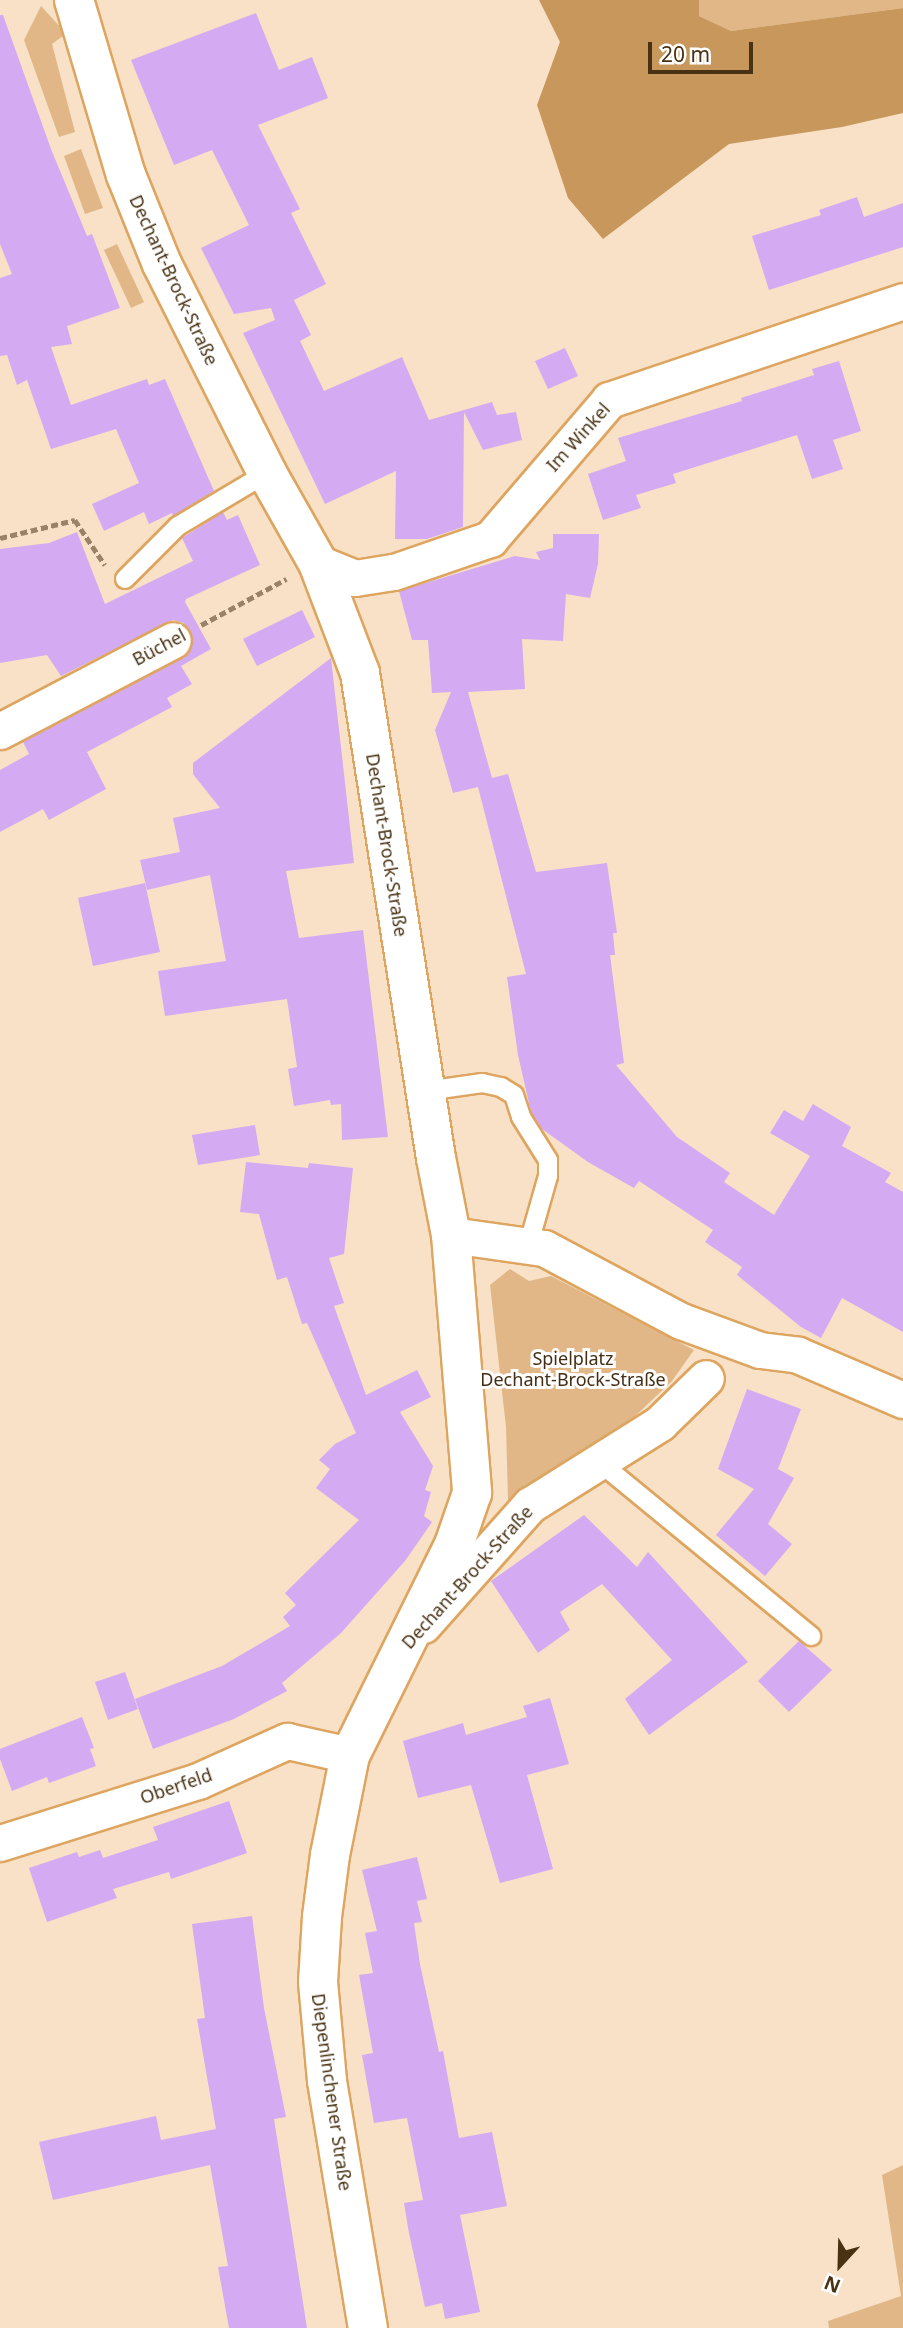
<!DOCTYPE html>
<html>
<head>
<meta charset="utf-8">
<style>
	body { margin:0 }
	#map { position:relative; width:903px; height:2328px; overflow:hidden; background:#f8e1c6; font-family:"Noto Sans",sans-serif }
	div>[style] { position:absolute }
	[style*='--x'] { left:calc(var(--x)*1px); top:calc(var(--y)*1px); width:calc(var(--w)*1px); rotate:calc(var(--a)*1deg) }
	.green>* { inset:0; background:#e1b787 }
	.forest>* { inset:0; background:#c7975c }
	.building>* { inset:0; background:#d4aaf2 }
	.path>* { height:4.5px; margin-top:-2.25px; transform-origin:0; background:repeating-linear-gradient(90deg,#998266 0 7px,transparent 0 10.5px) }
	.roads { filter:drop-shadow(2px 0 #dda55f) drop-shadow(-2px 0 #dda55f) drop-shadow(0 2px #dda55f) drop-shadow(0 -2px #dda55f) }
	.lane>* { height:18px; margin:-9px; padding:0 9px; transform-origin:9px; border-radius:9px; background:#fff }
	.street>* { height:35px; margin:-17.5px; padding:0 17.5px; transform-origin:17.5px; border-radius:17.5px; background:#fff }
	.secondary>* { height:38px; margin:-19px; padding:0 19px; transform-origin:19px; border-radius:19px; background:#fff }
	span { translate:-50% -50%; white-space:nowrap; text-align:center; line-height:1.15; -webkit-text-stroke:6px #fff; paint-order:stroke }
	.street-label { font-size:18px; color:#493214 }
	.park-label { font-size:18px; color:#432e14 }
	.north { position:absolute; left:805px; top:2230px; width:70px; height:70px; -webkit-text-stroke:5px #fff; paint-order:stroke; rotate:202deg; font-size:19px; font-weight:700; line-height:28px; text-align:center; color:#493214 }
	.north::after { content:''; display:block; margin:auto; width:24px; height:32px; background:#493214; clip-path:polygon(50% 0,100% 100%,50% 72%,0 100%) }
	.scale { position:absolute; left:648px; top:42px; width:105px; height:32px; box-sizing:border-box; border:4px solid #493214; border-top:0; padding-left:9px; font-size:21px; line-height:24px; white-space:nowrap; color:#493214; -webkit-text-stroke:5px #fff; paint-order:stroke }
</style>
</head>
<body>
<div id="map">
	<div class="green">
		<i style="clip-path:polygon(699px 0,903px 0,903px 8px,731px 31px,699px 16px)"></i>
		<i style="clip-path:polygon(41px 6px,64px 31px,63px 36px,52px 44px,75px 132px,59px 137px,24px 40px)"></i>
		<i style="clip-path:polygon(81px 149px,103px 208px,85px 214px,64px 156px)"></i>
		<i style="clip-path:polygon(117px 244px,144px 302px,131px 308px,104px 250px)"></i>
		<i style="clip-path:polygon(510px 1269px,529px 1281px,551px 1276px,694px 1350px,672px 1381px,629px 1422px,508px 1500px,506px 1427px,490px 1285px)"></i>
		<i style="clip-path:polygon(903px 2165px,903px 2328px,829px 2328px,828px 2321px,901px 2296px,882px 2175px)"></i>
	</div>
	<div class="forest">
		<i style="clip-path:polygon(539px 0,699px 0,699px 16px,731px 31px,903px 8px,903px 113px,842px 127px,729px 144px,603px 239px,568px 198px,537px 105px,560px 42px)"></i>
	</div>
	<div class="building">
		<i style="clip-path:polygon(256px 13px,279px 70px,312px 57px,328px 98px,258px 125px,300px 209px,291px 213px,326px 284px,294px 300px,311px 335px,300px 341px,324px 391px,402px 357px,429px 420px,492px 402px,497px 415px,516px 412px,522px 440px,483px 450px,464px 412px,463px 527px,427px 539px,395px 539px,396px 471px,325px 504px,243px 333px,275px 320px,271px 308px,234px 314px,201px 248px,249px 225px,212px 150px,174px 165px,131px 60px)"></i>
		<i style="clip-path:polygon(0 15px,3px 15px,51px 149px,87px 236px,92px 234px,120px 308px,67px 326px,72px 344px,51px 347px,71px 405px,147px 379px,149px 385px,165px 379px,214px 491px,173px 516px,172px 513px,149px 524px,144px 512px,104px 531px,92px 504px,139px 483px,116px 429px,51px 449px,27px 380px,17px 385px,7px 355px,0 356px,0 278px,12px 274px,0 244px)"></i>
		<i style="clip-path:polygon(857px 197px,864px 217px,903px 203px,903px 247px,769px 290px,752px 236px,821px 215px,819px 210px)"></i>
		<i style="clip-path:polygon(565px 348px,578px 376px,548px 389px,535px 361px)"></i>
		<i style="clip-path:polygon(839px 361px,861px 431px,833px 440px,843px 469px,812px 479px,797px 435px,673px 474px,676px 483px,636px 495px,641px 508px,603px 520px,588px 474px,626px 461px,618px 438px,742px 401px,741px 398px,814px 375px,812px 369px)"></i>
		<i style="clip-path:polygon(223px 512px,227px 520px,238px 515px,260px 565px,186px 599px,185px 602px,211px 649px,181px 666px,192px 684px,167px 698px,172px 707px,87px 752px,106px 789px,49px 820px,43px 809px,0 832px,0 770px,29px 754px,23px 742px,182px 658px,190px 650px,193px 640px,184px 623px,173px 620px,61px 676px,47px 655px,0 663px,0 549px,49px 543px,77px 532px,105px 604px,193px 561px,182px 538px)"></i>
		<i style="clip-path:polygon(553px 534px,599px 534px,598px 564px,590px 598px,566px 594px,563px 641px,522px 639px,525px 689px,468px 692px,492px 778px,508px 774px,536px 872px,607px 863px,617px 933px,613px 933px,615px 955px,610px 955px,624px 1063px,616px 1065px,677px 1137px,730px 1173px,724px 1182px,774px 1215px,810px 1156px,770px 1133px,784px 1110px,803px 1121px,813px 1104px,851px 1127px,842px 1146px,891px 1173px,885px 1182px,903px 1192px,903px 1332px,842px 1298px,821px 1338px,801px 1327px,737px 1275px,742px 1267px,705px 1242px,713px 1230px,639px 1181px,634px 1188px,588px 1162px,542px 1129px,531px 1112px,518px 1055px,507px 977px,526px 974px,478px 787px,453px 793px,435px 730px,451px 692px,432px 693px,428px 640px,412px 640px,399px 591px,515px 556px,540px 560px,536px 552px,553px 548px)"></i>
		<i style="clip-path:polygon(302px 610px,315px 637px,257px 666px,243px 639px)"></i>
		<i style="clip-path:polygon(331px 658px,354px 863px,286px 871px,299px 938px,363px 930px,388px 1137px,342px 1140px,341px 1104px,331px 1105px,330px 1100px,294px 1106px,288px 1069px,297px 1067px,287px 999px,165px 1016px,158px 971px,226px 961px,210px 875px,147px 890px,140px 860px,180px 852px,173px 818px,220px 808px,193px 774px,193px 763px)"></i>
		<i style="clip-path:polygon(145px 883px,160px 952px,93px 966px,78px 898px)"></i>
		<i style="clip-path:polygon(255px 1125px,260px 1155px,198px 1165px,192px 1135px)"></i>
		<i style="clip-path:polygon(246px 1162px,308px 1168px,309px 1163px,353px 1168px,344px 1254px,329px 1258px,344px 1303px,334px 1306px,366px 1395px,417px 1370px,431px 1397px,400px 1412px,433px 1466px,425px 1490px,431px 1492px,424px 1516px,432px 1522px,405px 1561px,341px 1633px,282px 1683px,287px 1691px,234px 1719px,153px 1749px,135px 1699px,222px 1666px,290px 1626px,283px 1617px,296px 1605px,285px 1593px,359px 1520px,316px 1488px,330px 1469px,319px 1460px,335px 1444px,356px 1433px,307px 1323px,302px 1324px,287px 1277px,277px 1280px,259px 1214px,240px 1212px)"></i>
		<i style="clip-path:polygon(747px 1389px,801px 1409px,778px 1469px,794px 1478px,768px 1524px,792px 1544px,765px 1576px,716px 1535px,754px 1489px,718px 1469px)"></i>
		<i style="clip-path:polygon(584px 1515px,637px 1567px,648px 1552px,748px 1662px,649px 1735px,625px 1699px,672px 1660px,602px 1584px,560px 1612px,570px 1630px,538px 1653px,491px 1581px)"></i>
		<i style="clip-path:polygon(799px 1641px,832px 1670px,789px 1712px,758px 1681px)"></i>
		<i style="clip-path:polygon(125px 1672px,138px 1709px,108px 1720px,95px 1682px)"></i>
		<i style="clip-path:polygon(550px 1698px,569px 1764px,527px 1775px,553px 1869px,500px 1883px,471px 1785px,418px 1798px,403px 1741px,463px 1723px,466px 1735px,527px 1717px,523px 1706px)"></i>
		<i style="clip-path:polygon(82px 1717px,94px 1748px,90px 1749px,96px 1766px,49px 1783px,47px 1777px,12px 1791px,0 1759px,0 1749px)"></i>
		<i style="clip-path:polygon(229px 1801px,247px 1853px,171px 1879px,169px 1872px,113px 1889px,117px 1898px,47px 1922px,29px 1868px,77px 1852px,79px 1857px,100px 1850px,103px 1858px,158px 1840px,153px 1827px)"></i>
		<i style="clip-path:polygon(417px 1857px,427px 1899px,417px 1901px,422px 1922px,414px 1923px,420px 1964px,439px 2052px,443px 2051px,459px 2138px,492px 2132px,507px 2206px,460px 2215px,480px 2312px,445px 2319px,442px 2303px,425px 2307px,409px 2233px,404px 2203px,423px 2200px,407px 2118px,374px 2123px,362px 2055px,373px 2053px,359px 1975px,373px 1973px,365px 1933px,377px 1931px,362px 1870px)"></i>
		<i style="clip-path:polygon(252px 1916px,264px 2008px,286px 2117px,274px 2119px,307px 2328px,229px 2328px,218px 2267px,228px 2266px,210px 2165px,53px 2200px,39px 2142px,156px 2116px,161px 2140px,216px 2129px,197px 2019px,205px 2018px,192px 1924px)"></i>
	</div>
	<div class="path">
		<i style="--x:0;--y:538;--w:77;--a:-13.5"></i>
		<i style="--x:75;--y:520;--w:54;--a:56.3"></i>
		<i style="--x:201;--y:625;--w:97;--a:-28.4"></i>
	</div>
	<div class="roads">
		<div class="lane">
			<i style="--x:125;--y:579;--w:75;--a:-45"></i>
			<i style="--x:178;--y:526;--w:104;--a:-30.8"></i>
			<i style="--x:426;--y:1091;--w:57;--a:-8.1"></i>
			<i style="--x:482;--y:1083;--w:19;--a:12"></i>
			<i style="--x:501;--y:1087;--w:15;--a:32"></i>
			<i style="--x:514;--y:1095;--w:23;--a:72"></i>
			<i style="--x:521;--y:1117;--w:51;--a:57.9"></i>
			<i style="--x:548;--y:1160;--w:16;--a:90"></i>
			<i style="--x:548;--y:1176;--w:73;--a:105.9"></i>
			<i style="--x:598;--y:1461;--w:276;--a:39.4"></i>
		</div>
		<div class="street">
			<i style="--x:318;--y:563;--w:40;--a:22"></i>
			<i style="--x:355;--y:578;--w:39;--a:-9"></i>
			<i style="--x:394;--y:572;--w:102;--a:-19"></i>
			<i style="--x:490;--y:539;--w:183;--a:-49.4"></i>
			<i style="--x:609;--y:400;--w:310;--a:-18.6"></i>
			<i style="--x:0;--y:731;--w:195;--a:-27.7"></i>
			<i style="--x:451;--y:1235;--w:94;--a:8"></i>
			<i style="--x:544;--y:1248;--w:155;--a:28.1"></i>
			<i style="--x:681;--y:1321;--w:84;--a:20.2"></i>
			<i style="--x:760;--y:1350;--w:38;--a:7"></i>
			<i style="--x:798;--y:1355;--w:114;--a:23.2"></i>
			<i style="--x:423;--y:1625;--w:161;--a:-48.3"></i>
			<i style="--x:530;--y:1505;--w:154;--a:-32.2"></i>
			<i style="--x:660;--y:1423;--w:64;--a:-44.4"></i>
			<i style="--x:0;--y:1843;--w:207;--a:-17.4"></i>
			<i style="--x:198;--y:1781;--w:98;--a:-24.2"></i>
			<i style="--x:287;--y:1741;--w:65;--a:12.5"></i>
		</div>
		<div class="secondary">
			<i style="--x:74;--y:0;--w:183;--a:73.5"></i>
			<i style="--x:126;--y:175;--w:96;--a:68"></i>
			<i style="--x:162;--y:264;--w:234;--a:63.3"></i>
			<i style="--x:267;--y:473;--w:103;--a:60.5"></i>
			<i style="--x:318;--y:563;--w:118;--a:69.1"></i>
			<i style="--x:360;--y:673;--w:491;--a:81.1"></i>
			<i style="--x:436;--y:1158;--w:78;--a:79"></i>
			<i style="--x:451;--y:1235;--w:259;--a:85.3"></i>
			<i style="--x:472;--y:1493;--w:55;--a:109.1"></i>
			<i style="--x:454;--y:1545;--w:234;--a:116.3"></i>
			<i style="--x:350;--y:1755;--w:102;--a:101.3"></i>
			<i style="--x:330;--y:1855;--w:63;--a:97.4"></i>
			<i style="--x:322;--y:1917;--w:65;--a:93.5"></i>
			<i style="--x:318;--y:1982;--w:99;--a:84.8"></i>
			<i style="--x:327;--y:2081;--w:250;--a:80.6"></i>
		</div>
	</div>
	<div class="street-label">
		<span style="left:174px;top:280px;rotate:65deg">Dechant-Brock-Straße</span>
		<span style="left:578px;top:437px;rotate:-48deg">Im Winkel</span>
		<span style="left:159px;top:647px;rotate:-28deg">Büchel</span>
		<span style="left:387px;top:845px;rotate:81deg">Dechant-Brock-Straße</span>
		<span style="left:467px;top:1577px;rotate:-48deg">Dechant-Brock-Straße</span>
		<span style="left:176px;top:1786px;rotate:-19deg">Oberfeld</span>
		<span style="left:332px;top:2092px;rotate:82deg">Diepenlinchener Straße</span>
	</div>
	<div class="park-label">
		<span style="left:573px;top:1369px">Spielplatz<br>Dechant-Brock-Straße</span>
	</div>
	<div class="north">N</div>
	<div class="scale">20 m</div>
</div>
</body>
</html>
